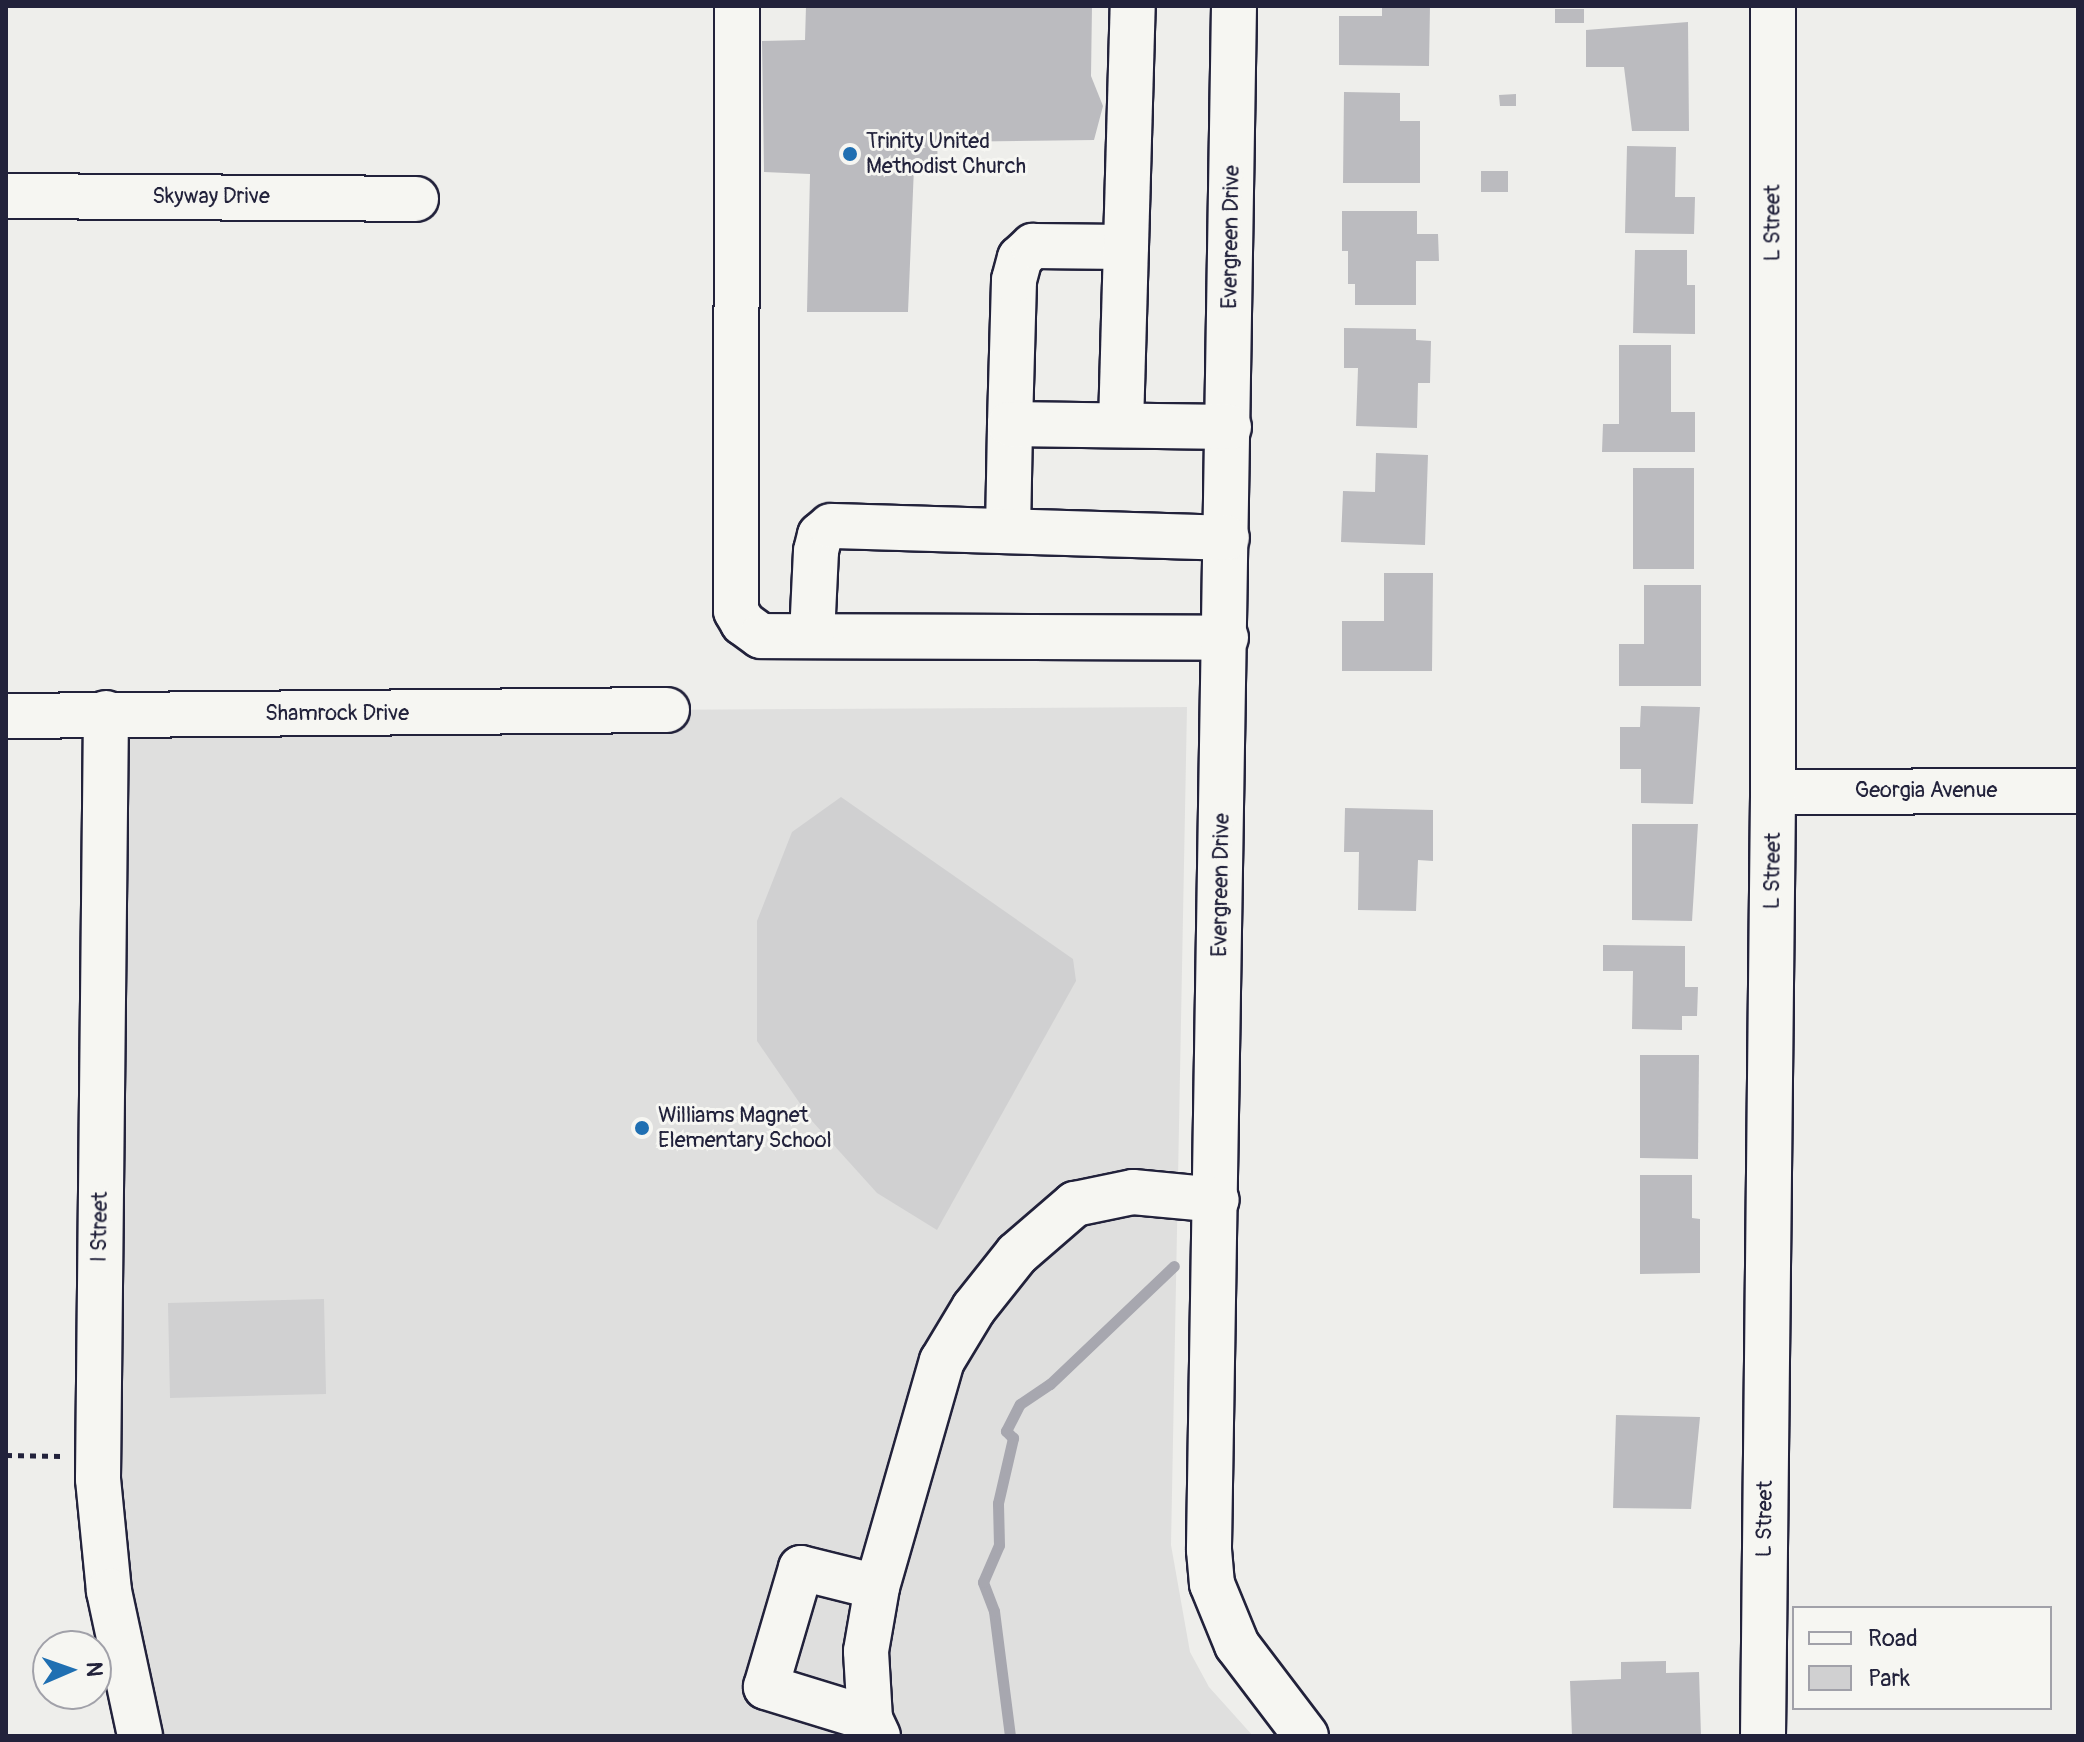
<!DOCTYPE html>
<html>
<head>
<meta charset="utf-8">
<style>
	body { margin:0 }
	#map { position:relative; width:2084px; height:1742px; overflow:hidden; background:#eeeeeb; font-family:Pangolin,sans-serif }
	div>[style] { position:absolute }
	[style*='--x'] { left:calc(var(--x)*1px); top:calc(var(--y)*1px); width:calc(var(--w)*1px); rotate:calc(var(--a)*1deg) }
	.built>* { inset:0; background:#dfdfde }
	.green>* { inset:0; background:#d0d0d1 }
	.stream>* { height:11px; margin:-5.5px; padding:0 5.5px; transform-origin:5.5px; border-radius:5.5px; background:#a7a7af }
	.building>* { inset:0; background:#bbbbbf }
	.path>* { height:5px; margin-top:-2.5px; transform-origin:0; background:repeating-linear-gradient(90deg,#22223b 0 6px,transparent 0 12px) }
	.roads { filter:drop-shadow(2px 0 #22223b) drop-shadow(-2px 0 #22223b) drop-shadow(0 2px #22223b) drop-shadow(0 -2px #22223b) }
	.minor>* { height:44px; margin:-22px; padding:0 22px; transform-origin:22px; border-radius:22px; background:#f6f6f2 }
	.dots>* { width:22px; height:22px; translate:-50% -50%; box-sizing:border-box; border:4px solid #f6f6f2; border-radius:50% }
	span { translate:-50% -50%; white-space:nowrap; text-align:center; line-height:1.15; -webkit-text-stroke:6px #f6f6f2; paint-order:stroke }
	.poi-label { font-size:22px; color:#22223b }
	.left { translate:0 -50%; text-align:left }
	.street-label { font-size:22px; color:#22223b }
	.frame { position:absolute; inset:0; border:8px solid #22223b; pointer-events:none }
	.legend { position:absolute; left:1792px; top:1606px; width:260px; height:104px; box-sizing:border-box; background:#f6f6f2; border:2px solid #a1a1a9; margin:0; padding:10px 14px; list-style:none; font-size:24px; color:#22223b }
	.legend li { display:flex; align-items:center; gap:16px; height:40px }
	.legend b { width:40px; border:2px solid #a1a1a9 }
	.north { position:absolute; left:32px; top:1630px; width:80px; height:80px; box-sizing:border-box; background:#f6f6f2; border:2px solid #a1a1a9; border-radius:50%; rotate:88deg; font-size:22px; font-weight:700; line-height:32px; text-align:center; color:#22223b }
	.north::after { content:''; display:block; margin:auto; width:28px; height:36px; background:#1f6fb2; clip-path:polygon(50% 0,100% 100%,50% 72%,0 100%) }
</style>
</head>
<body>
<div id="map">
	<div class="built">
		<i style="clip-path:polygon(1187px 707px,1171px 1545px,1190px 1652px,1209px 1687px,1253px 1736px,140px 1736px,103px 1542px,106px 713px)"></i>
	</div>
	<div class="green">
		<i style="clip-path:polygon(841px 797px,1073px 959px,1076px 981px,937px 1230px,877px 1193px,812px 1121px,757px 1041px,757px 921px,792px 832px)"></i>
		<i style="clip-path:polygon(324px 1299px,326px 1394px,170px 1398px,168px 1303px)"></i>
	</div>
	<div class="stream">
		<i style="--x:1010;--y:1736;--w:126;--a:-97.3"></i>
		<i style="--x:994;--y:1611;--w:31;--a:-111"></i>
		<i style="--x:983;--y:1582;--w:40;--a:-66.6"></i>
		<i style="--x:999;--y:1545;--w:42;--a:-91.4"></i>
		<i style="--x:998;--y:1503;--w:67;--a:-77"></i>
		<i style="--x:1013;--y:1438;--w:10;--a:-135"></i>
		<i style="--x:1006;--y:1431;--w:30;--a:-63"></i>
		<i style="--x:1020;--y:1404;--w:36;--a:-34"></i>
		<i style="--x:1050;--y:1384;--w:171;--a:-43.6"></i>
	</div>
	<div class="building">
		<i style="clip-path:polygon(806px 6px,1092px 6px,1091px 76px,1103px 106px,1094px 140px,937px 142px,938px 167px,914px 167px,908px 312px,807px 312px,810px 174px,764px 172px,762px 41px,805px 40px)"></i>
		<i style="clip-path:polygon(1382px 6px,1430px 6px,1429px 66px,1339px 65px,1339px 16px,1382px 16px)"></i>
		<i style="clip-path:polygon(1555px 9px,1584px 9px,1584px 23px,1555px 23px)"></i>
		<i style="clip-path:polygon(1688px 22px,1689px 131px,1632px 131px,1624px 67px,1586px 67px,1586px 30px)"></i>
		<i style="clip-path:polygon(1344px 92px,1400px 93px,1400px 121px,1420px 121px,1420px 183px,1343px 183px)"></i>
		<i style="clip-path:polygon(1516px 94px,1516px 106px,1500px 106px,1499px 95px)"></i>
		<i style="clip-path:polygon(1627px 146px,1676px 147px,1675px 197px,1695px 197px,1694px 234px,1625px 233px)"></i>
		<i style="clip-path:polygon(1481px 171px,1508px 171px,1508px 192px,1481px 192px)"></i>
		<i style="clip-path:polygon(1342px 211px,1417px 211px,1417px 234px,1438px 234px,1439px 261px,1416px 261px,1416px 305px,1355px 305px,1355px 284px,1348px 284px,1348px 251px,1342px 251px)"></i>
		<i style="clip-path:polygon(1635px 250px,1687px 250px,1687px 285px,1695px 285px,1695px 334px,1633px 333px)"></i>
		<i style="clip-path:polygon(1344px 328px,1416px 329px,1416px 340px,1431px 341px,1430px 383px,1418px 383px,1417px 428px,1356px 426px,1358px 368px,1344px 368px)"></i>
		<i style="clip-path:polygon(1619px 345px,1671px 345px,1671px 412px,1695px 412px,1695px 452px,1602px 452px,1603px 424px,1619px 424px)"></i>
		<i style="clip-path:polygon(1376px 453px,1428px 455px,1425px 545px,1341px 542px,1343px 491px,1375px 492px)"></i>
		<i style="clip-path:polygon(1633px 468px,1694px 468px,1694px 569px,1633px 569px)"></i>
		<i style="clip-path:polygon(1384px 573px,1433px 573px,1432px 671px,1342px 671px,1342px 621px,1384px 621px)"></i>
		<i style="clip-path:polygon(1644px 585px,1701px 585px,1701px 686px,1619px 686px,1619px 644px,1644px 644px)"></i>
		<i style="clip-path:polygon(1641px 706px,1700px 707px,1693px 804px,1641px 803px,1641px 769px,1620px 769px,1620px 727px,1640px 727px)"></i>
		<i style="clip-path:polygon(1345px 808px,1433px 810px,1433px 861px,1418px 860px,1416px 911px,1358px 910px,1359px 852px,1344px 852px)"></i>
		<i style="clip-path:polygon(1632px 824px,1698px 824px,1692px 921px,1632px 920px)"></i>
		<i style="clip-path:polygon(1603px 945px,1685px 946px,1685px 987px,1698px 987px,1697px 1016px,1682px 1016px,1682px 1030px,1632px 1029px,1633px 971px,1603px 971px)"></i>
		<i style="clip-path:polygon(1640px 1055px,1699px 1055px,1698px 1159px,1640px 1158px)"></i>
		<i style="clip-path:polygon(1640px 1175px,1692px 1175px,1692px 1218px,1700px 1219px,1700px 1273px,1640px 1274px)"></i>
		<i style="clip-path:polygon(1616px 1415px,1700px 1417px,1691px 1509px,1613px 1508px)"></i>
		<i style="clip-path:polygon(1666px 1661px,1666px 1673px,1699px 1672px,1701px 1736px,1572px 1736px,1570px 1681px,1621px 1679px,1621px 1662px)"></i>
	</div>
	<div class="path">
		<i style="--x:6;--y:1455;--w:55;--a:1"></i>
	</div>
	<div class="roads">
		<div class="minor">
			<i style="--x:737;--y:6;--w:605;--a:90.09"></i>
			<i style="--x:736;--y:611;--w:14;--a:60"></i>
			<i style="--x:743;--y:623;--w:22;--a:36"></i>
			<i style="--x:761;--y:636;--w:465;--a:0.2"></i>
			<i style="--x:1234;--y:6;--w:1544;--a:90.93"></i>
			<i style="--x:1209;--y:1550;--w:34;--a:85"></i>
			<i style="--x:1212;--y:1584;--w:66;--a:67.7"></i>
			<i style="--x:1237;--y:1645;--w:114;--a:52.8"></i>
			<i style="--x:6;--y:196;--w:410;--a:0.4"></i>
			<i style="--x:1010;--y:424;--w:144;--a:-88.4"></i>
			<i style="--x:1014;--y:280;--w:23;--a:-75"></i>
			<i style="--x:1020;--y:258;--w:18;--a:-43"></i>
			<i style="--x:1033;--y:246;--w:93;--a:0.6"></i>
			<i style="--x:1121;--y:425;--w:419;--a:-88.4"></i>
			<i style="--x:1008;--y:531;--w:107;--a:-88.9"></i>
			<i style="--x:1010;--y:424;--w:219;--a:0.8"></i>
			<i style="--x:812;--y:636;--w:85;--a:-87.3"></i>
			<i style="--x:816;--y:551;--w:16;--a:-76"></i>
			<i style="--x:820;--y:535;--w:14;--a:-39"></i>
			<i style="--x:831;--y:526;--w:396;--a:1.7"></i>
			<i style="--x:106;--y:713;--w:766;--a:90.6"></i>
			<i style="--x:98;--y:1479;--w:113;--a:84.4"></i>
			<i style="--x:109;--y:1591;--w:148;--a:77.9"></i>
			<i style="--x:6;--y:716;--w:661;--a:-0.52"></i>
			<i style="--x:1773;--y:792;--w:305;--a:-0.2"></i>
			<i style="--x:870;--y:1719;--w:109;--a:-162.9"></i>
			<i style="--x:766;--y:1687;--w:124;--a:-73.6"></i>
			<i style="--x:801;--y:1568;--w:78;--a:14"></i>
			<i style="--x:878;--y:1736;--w:19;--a:-115"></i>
			<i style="--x:870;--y:1719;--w:68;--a:-93.4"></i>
			<i style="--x:866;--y:1651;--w:65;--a:-80.2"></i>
			<i style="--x:877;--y:1587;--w:235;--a:-74"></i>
			<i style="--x:942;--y:1361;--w:62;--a:-58.9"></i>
			<i style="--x:974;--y:1308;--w:69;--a:-51.5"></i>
			<i style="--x:1017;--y:1254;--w:77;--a:-40.8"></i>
			<i style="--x:1075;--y:1204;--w:59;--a:-11.7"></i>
			<i style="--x:1133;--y:1192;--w:84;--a:5.4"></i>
			<i style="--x:1763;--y:1736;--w:944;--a:-89.39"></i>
			<i style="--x:1773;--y:792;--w:786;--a:-90"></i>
		</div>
	</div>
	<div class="dots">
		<i style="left:850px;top:154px;background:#1f6fb2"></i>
		<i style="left:642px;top:1128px;background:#1f6fb2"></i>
	</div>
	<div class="poi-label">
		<span class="left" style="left:866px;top:154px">Trinity United<br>Methodist Church</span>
		<span class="left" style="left:658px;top:1128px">Williams Magnet<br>Elementary School</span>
	</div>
	<div class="street-label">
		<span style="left:211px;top:197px">Skyway Drive</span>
		<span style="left:1773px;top:223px;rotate:-90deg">L Street</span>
		<span style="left:1231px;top:237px;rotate:-89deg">Evergreen Drive</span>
		<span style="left:337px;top:714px">Shamrock Drive</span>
		<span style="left:1926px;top:791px">Georgia Avenue</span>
		<span style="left:1773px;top:871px;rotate:-89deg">L Street</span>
		<span style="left:1221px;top:885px;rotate:-89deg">Evergreen Drive</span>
		<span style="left:100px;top:1227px;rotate:-89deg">I Street</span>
		<span style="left:1765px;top:1519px;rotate:-89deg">L Street</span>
	</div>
	<div class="frame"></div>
	<ul class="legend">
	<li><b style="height:10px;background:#f6f6f2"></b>Road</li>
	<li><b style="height:22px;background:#d0d0d1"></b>Park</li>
	</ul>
	<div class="north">N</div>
</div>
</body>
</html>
